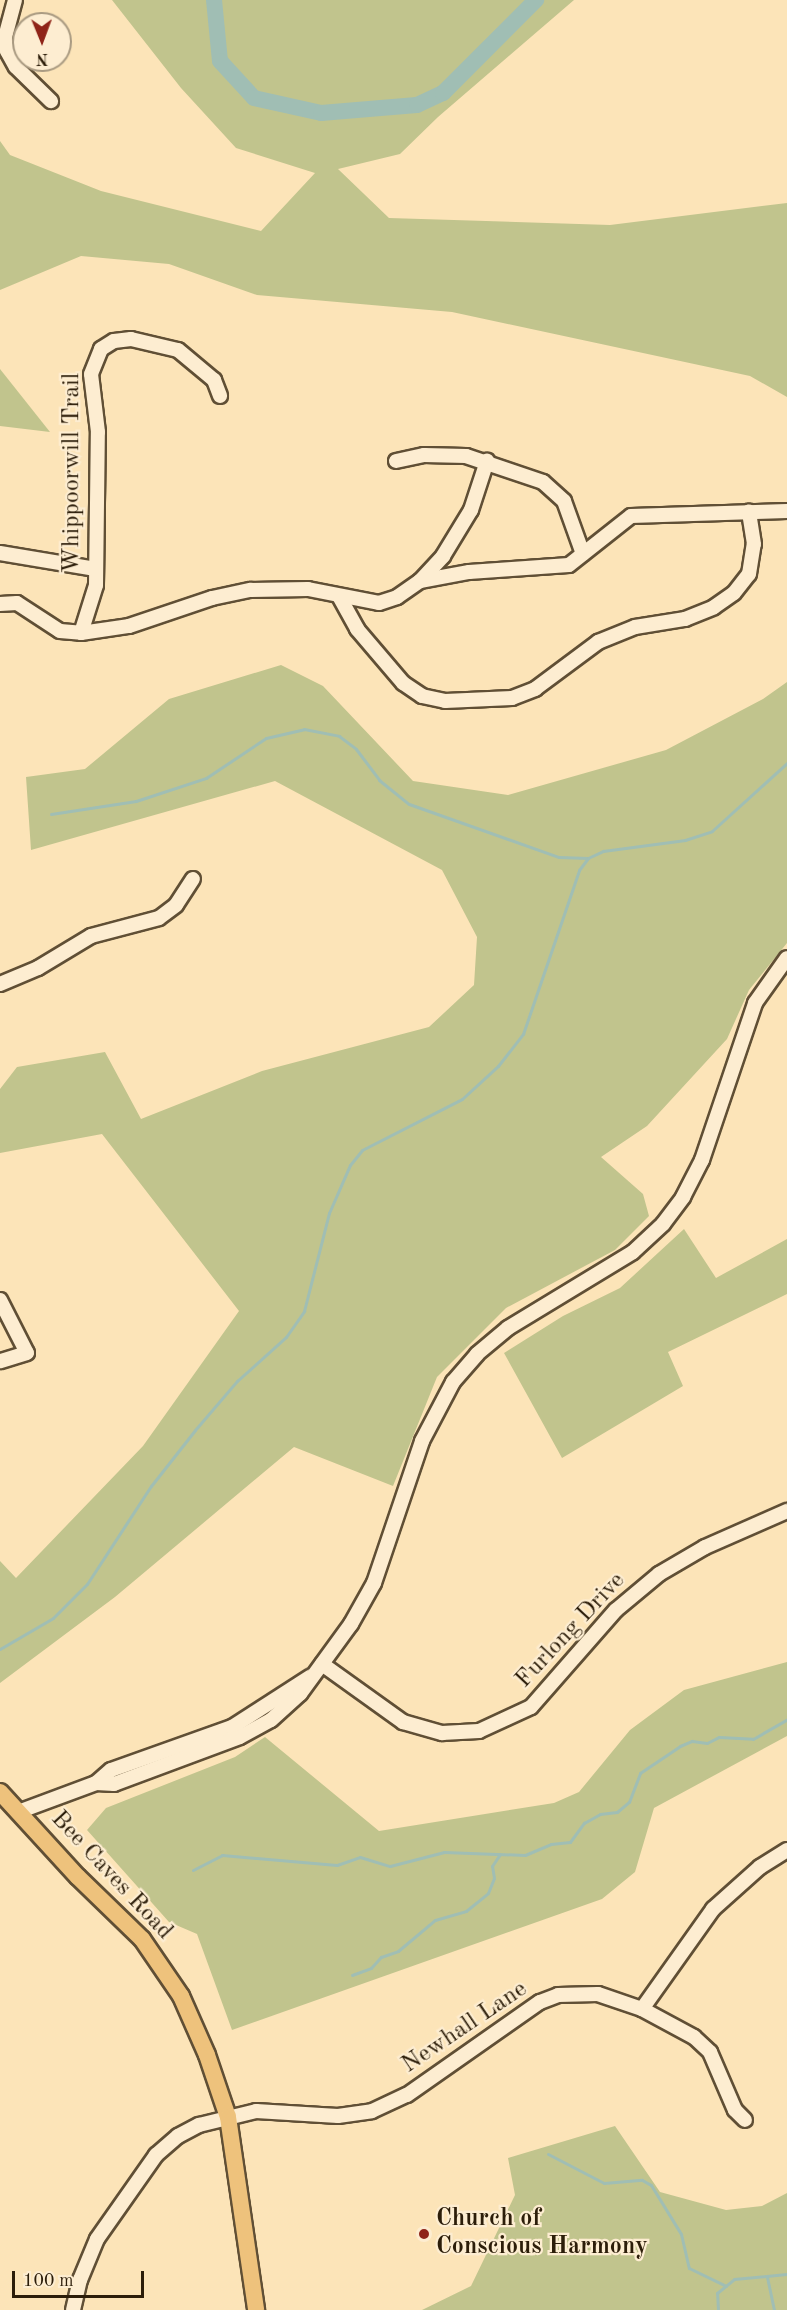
<!DOCTYPE html>
<html>
<head>
<meta charset="utf-8">
<style>
	body { margin:0 }
	#map { position:relative; width:787px; height:2310px; overflow:hidden; background:#fce4b8; font-family:"Old Standard TT",serif }
	div>[style] { position:absolute }
	[style*='--x'] { left:calc(var(--x)*1px); top:calc(var(--y)*1px); width:calc(var(--w)*1px); rotate:calc(var(--a)*1deg) }
	.green>* { inset:0; background:#c1c48d }
	.stream>* { height:3px; margin:-1.5px; padding:0 1.5px; transform-origin:1.5px; border-radius:1.5px; background:#a0beb4 }
	.river>* { height:16px; margin:-8px; padding:0 8px; transform-origin:8px; border-radius:8px; background:#a0beb4 }
	.roads { filter:drop-shadow(2px 0 #604f35) drop-shadow(-2px 0 #604f35) drop-shadow(0 2px #604f35) drop-shadow(0 -2px #604f35) }
	.minor>* { height:14px; margin:-7px; padding:0 7px; transform-origin:7px; border-radius:7px; background:#fdedd1 }
	.major>* { height:16px; margin:-8px; padding:0 8px; transform-origin:8px; border-radius:8px; background:#eec27c }
	.dots>* { width:16px; height:16px; translate:-50% -50%; box-sizing:border-box; border:3px solid #fdedd1; border-radius:50% }
	span { translate:-50% -50%; white-space:nowrap; text-align:center; line-height:1.15; -webkit-text-stroke:4.5px #fdedd1; paint-order:stroke }
	.street-label { font-size:24px; color:#2c1d09 }
	.poi-label { font-size:24px; color:#2c1d09; font-weight:700 }
	.left { translate:0 -50%; text-align:left }
	.north { position:absolute; left:12px; top:12px; width:60px; height:60px; box-sizing:border-box; background:#fdedd1; border:2px solid #a99a81; border-radius:50%; rotate:179deg; font-size:16px; font-weight:700; line-height:24px; text-align:center; color:#2c1d09 }
	.north::after { content:''; display:block; margin:auto; width:21px; height:27px; background:#8f2418; clip-path:polygon(50% 0,100% 100%,50% 72%,0 100%) }
	.scale { position:absolute; left:12px; top:2271px; width:132px; height:27px; box-sizing:border-box; border:3px solid #2c1d09; border-top:0; padding-left:8px; font-size:18px; line-height:21px; white-space:nowrap; color:#2c1d09; -webkit-text-stroke:4px #fdedd1; paint-order:stroke }
</style>
</head>
<body>
<div id="map">
	<div class="green">
		<i style="clip-path:polygon(112px 0,574px 0,438px 117px,400px 154px,338px 169px,389px 218px,610px 225px,787px 203px,787px 397px,750px 376px,452px 312px,257px 295px,169px 264px,81px 256px,0 290px,0 141px,10px 155px,101px 191px,261px 231px,315px 173px,236px 148px,181px 88px)"></i>
		<i style="clip-path:polygon(0 369px,50px 432px,0 426px)"></i>
		<i style="clip-path:polygon(281px 665px,323px 686px,413px 781px,508px 795px,666px 750px,763px 699px,787px 682px,787px 943px,749px 990px,727px 1039px,647px 1126px,601px 1157px,643px 1194px,649px 1216px,615px 1250px,506px 1308px,437px 1377px,393px 1486px,294px 1447px,115px 1597px,0 1683px,0 1561px,16px 1578px,143px 1446px,239px 1311px,102px 1134px,0 1153px,0 1089px,17px 1067px,105px 1052px,141px 1119px,262px 1071px,429px 1027px,474px 985px,477px 937px,442px 870px,275px 781px,31px 850px,26px 777px,85px 769px,169px 699px)"></i>
		<i style="clip-path:polygon(684px 1229px,716px 1278px,787px 1239px,787px 1294px,668px 1352px,683px 1386px,562px 1458px,504px 1353px,563px 1316px,620px 1288px)"></i>
		<i style="clip-path:polygon(787px 1662px,787px 1736px,654px 1808px,635px 1872px,602px 1899px,232px 2030px,197px 1934px,169px 1922px,87px 1830px,106px 1808px,235px 1757px,265px 1737px,379px 1831px,554px 1803px,579px 1792px,630px 1730px,684px 1690px)"></i>
		<i style="clip-path:polygon(615px 2126px,660px 2192px,726px 2210px,762px 2206px,787px 2193px,787px 2310px,422px 2310px,471px 2286px,515px 2195px,508px 2158px)"></i>
	</div>
	<div class="stream">
		<i style="--x:51;--y:814;--w:86;--a:-8.7"></i>
		<i style="--x:136;--y:801;--w:74;--a:-18.2"></i>
		<i style="--x:206;--y:778;--w:72;--a:-33.7"></i>
		<i style="--x:266;--y:738;--w:39;--a:-13"></i>
		<i style="--x:304;--y:729;--w:36;--a:11"></i>
		<i style="--x:339;--y:736;--w:21;--a:37"></i>
		<i style="--x:356;--y:749;--w:39;--a:53"></i>
		<i style="--x:379;--y:780;--w:38;--a:39"></i>
		<i style="--x:409;--y:804;--w:159;--a:19.5"></i>
		<i style="--x:559;--y:857;--w:29;--a:2"></i>
		<i style="--x:0;--y:1649;--w:61;--a:-30.3"></i>
		<i style="--x:53;--y:1618;--w:48;--a:-45"></i>
		<i style="--x:87;--y:1584;--w:117;--a:-56.9"></i>
		<i style="--x:151;--y:1486;--w:71;--a:-51.8"></i>
		<i style="--x:195;--y:1430;--w:65;--a:-49.4"></i>
		<i style="--x:237;--y:1381;--w:66;--a:-41.9"></i>
		<i style="--x:286;--y:1337;--w:32;--a:-55"></i>
		<i style="--x:304;--y:1311;--w:101;--a:-75.7"></i>
		<i style="--x:329;--y:1213;--w:52;--a:-66.4"></i>
		<i style="--x:350;--y:1165;--w:19;--a:-51"></i>
		<i style="--x:362;--y:1150;--w:112;--a:-27"></i>
		<i style="--x:462;--y:1099;--w:49;--a:-42.5"></i>
		<i style="--x:498;--y:1066;--w:41;--a:-52"></i>
		<i style="--x:523;--y:1034;--w:173;--a:-71.1"></i>
		<i style="--x:579;--y:870;--w:15;--a:-53"></i>
		<i style="--x:588;--y:858;--w:17;--a:-25"></i>
		<i style="--x:603;--y:851;--w:83;--a:-7.6"></i>
		<i style="--x:685;--y:840;--w:28;--a:-18"></i>
		<i style="--x:712;--y:831;--w:101;--a:-42.2"></i>
		<i style="--x:193;--y:1870;--w:33;--a:-27"></i>
		<i style="--x:222;--y:1855;--w:115;--a:5"></i>
		<i style="--x:337;--y:1865;--w:24;--a:-19"></i>
		<i style="--x:360;--y:1857;--w:31;--a:17"></i>
		<i style="--x:390;--y:1866;--w:56;--a:-14.5"></i>
		<i style="--x:444;--y:1852;--w:81;--a:2.1"></i>
		<i style="--x:525;--y:1855;--w:28;--a:-23"></i>
		<i style="--x:551;--y:1844;--w:19;--a:-6"></i>
		<i style="--x:570;--y:1842;--w:24;--a:-54"></i>
		<i style="--x:584;--y:1823;--w:18;--a:-29"></i>
		<i style="--x:600;--y:1814;--w:17;--a:-7"></i>
		<i style="--x:617;--y:1812;--w:16;--a:-40"></i>
		<i style="--x:629;--y:1802;--w:31;--a:-69"></i>
		<i style="--x:640;--y:1773;--w:48;--a:-34"></i>
		<i style="--x:680;--y:1746;--w:13;--a:-23"></i>
		<i style="--x:692;--y:1741;--w:15;--a:8"></i>
		<i style="--x:707;--y:1743;--w:13;--a:-27"></i>
		<i style="--x:719;--y:1737;--w:34;--a:3"></i>
		<i style="--x:753;--y:1739;--w:39;--a:-30"></i>
		<i style="--x:352;--y:1975;--w:20;--a:-20"></i>
		<i style="--x:371;--y:1968;--w:15;--a:-48"></i>
		<i style="--x:381;--y:1957;--w:18;--a:-19"></i>
		<i style="--x:398;--y:1951;--w:48;--a:-40"></i>
		<i style="--x:435;--y:1920;--w:32;--a:-16"></i>
		<i style="--x:466;--y:1911;--w:28;--a:-39"></i>
		<i style="--x:488;--y:1893;--w:16;--a:-68"></i>
		<i style="--x:494;--y:1878;--w:12;--a:-99"></i>
		<i style="--x:492;--y:1866;--w:14;--a:-56"></i>
		<i style="--x:548;--y:2154;--w:63;--a:27.4"></i>
		<i style="--x:604;--y:2183;--w:38;--a:-5"></i>
		<i style="--x:642;--y:2180;--w:10;--a:29"></i>
		<i style="--x:651;--y:2185;--w:57;--a:58.5"></i>
		<i style="--x:681;--y:2234;--w:35;--a:77"></i>
		<i style="--x:689;--y:2268;--w:41;--a:25.9"></i>
		<i style="--x:767;--y:2277;--w:34;--a:78"></i>
		<i style="--x:718;--y:2310;--w:17;--a:-93"></i>
		<i style="--x:717;--y:2293;--w:22;--a:-39"></i>
		<i style="--x:734;--y:2279;--w:53;--a:-5.4"></i>
	</div>
	<div class="river">
		<i style="--x:214;--y:0;--w:61;--a:84.4"></i>
		<i style="--x:220;--y:61;--w:50;--a:47.4"></i>
		<i style="--x:254;--y:98;--w:69;--a:12.6"></i>
		<i style="--x:321;--y:113;--w:96;--a:-4.8"></i>
		<i style="--x:417;--y:105;--w:29;--a:-25"></i>
		<i style="--x:443;--y:93;--w:132;--a:-45"></i>
	</div>
	<div class="roads">
		<div class="minor">
			<i style="--x:15;--y:0;--w:38;--a:105"></i>
			<i style="--x:5;--y:37;--w:14;--a:82"></i>
			<i style="--x:7;--y:51;--w:18;--a:61"></i>
			<i style="--x:16;--y:67;--w:49;--a:44.2"></i>
			<i style="--x:396;--y:461;--w:29;--a:-12"></i>
			<i style="--x:424;--y:455;--w:42;--a:1.4"></i>
			<i style="--x:466;--y:456;--w:81;--a:18.7"></i>
			<i style="--x:543;--y:482;--w:28;--a:42"></i>
			<i style="--x:564;--y:501;--w:56;--a:70.3"></i>
			<i style="--x:0;--y:553;--w:97;--a:9.5"></i>
			<i style="--x:420;--y:581;--w:34;--a:-47"></i>
			<i style="--x:443;--y:556;--w:54;--a:-58.7"></i>
			<i style="--x:471;--y:510;--w:52;--a:-71.9"></i>
			<i style="--x:339;--y:596;--w:38;--a:61"></i>
			<i style="--x:357;--y:629;--w:71;--a:49.6"></i>
			<i style="--x:403;--y:683;--w:23;--a:34"></i>
			<i style="--x:422;--y:696;--w:24;--a:12"></i>
			<i style="--x:445;--y:701;--w:67;--a:-2.6"></i>
			<i style="--x:512;--y:698;--w:25;--a:-21"></i>
			<i style="--x:535;--y:689;--w:79;--a:-36.7"></i>
			<i style="--x:598;--y:642;--w:40;--a:-22"></i>
			<i style="--x:635;--y:627;--w:51;--a:-9.1"></i>
			<i style="--x:685;--y:619;--w:31;--a:-22"></i>
			<i style="--x:714;--y:607;--w:24;--a:-35"></i>
			<i style="--x:734;--y:593;--w:24;--a:-52"></i>
			<i style="--x:749;--y:574;--w:30;--a:-81"></i>
			<i style="--x:754;--y:544;--w:33;--a:-99"></i>
			<i style="--x:0;--y:604;--w:17;--a:-3"></i>
			<i style="--x:17;--y:603;--w:51;--a:33.1"></i>
			<i style="--x:60;--y:631;--w:21;--a:5"></i>
			<i style="--x:81;--y:633;--w:49;--a:-8.3"></i>
			<i style="--x:129;--y:626;--w:88;--a:-18.6"></i>
			<i style="--x:212;--y:598;--w:40;--a:-12"></i>
			<i style="--x:251;--y:590;--w:57;--a:-1"></i>
			<i style="--x:308;--y:589;--w:72;--a:11.2"></i>
			<i style="--x:379;--y:603;--w:19;--a:-18"></i>
			<i style="--x:397;--y:597;--w:28;--a:-35"></i>
			<i style="--x:420;--y:581;--w:50;--a:-10.4"></i>
			<i style="--x:469;--y:572;--w:100;--a:-4"></i>
			<i style="--x:569;--y:565;--w:79;--a:-38.3"></i>
			<i style="--x:631;--y:516;--w:156;--a:-1.8"></i>
			<i style="--x:81;--y:633;--w:50;--a:-72.6"></i>
			<i style="--x:96;--y:585;--w:153;--a:-89.3"></i>
			<i style="--x:98;--y:432;--w:58;--a:-96.9"></i>
			<i style="--x:91;--y:374;--w:27;--a:-68"></i>
			<i style="--x:101;--y:349;--w:15;--a:-32"></i>
			<i style="--x:114;--y:341;--w:17;--a:-7"></i>
			<i style="--x:131;--y:339;--w:48;--a:13.2"></i>
			<i style="--x:178;--y:350;--w:47;--a:39.8"></i>
			<i style="--x:214;--y:380;--w:17;--a:69"></i>
			<i style="--x:0;--y:984;--w:41;--a:-22.8"></i>
			<i style="--x:38;--y:968;--w:62;--a:-31.1"></i>
			<i style="--x:91;--y:936;--w:70;--a:-14.8"></i>
			<i style="--x:159;--y:918;--w:21;--a:-37"></i>
			<i style="--x:176;--y:905;--w:31;--a:-57"></i>
			<i style="--x:0;--y:1300;--w:59;--a:63"></i>
			<i style="--x:27;--y:1353;--w:28;--a:163"></i>
			<i style="--x:322;--y:1664;--w:100;--a:35.6"></i>
			<i style="--x:403;--y:1722;--w:41;--a:15.8"></i>
			<i style="--x:442;--y:1733;--w:37;--a:-3"></i>
			<i style="--x:479;--y:1731;--w:57;--a:-24.8"></i>
			<i style="--x:531;--y:1707;--w:129;--a:-48.8"></i>
			<i style="--x:616;--y:1610;--w:56;--a:-39.9"></i>
			<i style="--x:659;--y:1574;--w:53;--a:-30.4"></i>
			<i style="--x:705;--y:1547;--w:90;--a:-23.7"></i>
			<i style="--x:96;--y:1783;--w:20;--a:-41"></i>
			<i style="--x:111;--y:1770;--w:128;--a:-19.6"></i>
			<i style="--x:232;--y:1727;--w:93;--a:-32.7"></i>
			<i style="--x:18;--y:1812;--w:83;--a:-20.4"></i>
			<i style="--x:96;--y:1783;--w:18;--a:3"></i>
			<i style="--x:114;--y:1784;--w:134;--a:-20.5"></i>
			<i style="--x:240;--y:1737;--w:35;--a:-29"></i>
			<i style="--x:271;--y:1720;--w:39;--a:-42"></i>
			<i style="--x:300;--y:1694;--w:87;--a:-53.9"></i>
			<i style="--x:351;--y:1624;--w:47;--a:-60.7"></i>
			<i style="--x:374;--y:1583;--w:150;--a:-71.3"></i>
			<i style="--x:422;--y:1441;--w:67;--a:-62.3"></i>
			<i style="--x:453;--y:1382;--w:37;--a:-49"></i>
			<i style="--x:477;--y:1354;--w:40;--a:-40"></i>
			<i style="--x:508;--y:1328;--w:146;--a:-31.3"></i>
			<i style="--x:633;--y:1252;--w:41;--a:-43"></i>
			<i style="--x:663;--y:1224;--w:34;--a:-53"></i>
			<i style="--x:683;--y:1197;--w:42;--a:-62.8"></i>
			<i style="--x:702;--y:1160;--w:166;--a:-71.3"></i>
			<i style="--x:755;--y:1003;--w:55;--a:-54.6"></i>
			<i style="--x:642;--y:2009;--w:123;--a:-54.6"></i>
			<i style="--x:713;--y:1909;--w:63;--a:-41.8"></i>
			<i style="--x:760;--y:1867;--w:32;--a:-32"></i>
			<i style="--x:73;--y:2310;--w:31;--a:-77"></i>
			<i style="--x:80;--y:2280;--w:44;--a:-67.5"></i>
			<i style="--x:97;--y:2239;--w:103;--a:-54.9"></i>
			<i style="--x:156;--y:2155;--w:29;--a:-41"></i>
			<i style="--x:178;--y:2136;--w:24;--a:-28"></i>
			<i style="--x:199;--y:2125;--w:59;--a:-13.8"></i>
			<i style="--x:256;--y:2111;--w:82;--a:3.5"></i>
			<i style="--x:338;--y:2116;--w:34;--a:-8"></i>
			<i style="--x:372;--y:2111;--w:38;--a:-25"></i>
			<i style="--x:407;--y:2095;--w:162;--a:-35"></i>
			<i style="--x:540;--y:2002;--w:19;--a:-21"></i>
			<i style="--x:558;--y:1995;--w:40;--a:-1.4"></i>
			<i style="--x:598;--y:1994;--w:46;--a:18.8"></i>
			<i style="--x:642;--y:2009;--w:59;--a:28.3"></i>
			<i style="--x:694;--y:2037;--w:22;--a:43"></i>
			<i style="--x:710;--y:2052;--w:63;--a:66.7"></i>
			<i style="--x:735;--y:2110;--w:14;--a:45"></i>
		</div>
		<div class="major">
			<i style="--x:0;--y:1792;--w:115;--a:47.5"></i>
			<i style="--x:78;--y:1877;--w:89;--a:44.1"></i>
			<i style="--x:142;--y:1939;--w:69;--a:55.6"></i>
			<i style="--x:181;--y:1996;--w:64;--a:66.2"></i>
			<i style="--x:207;--y:2055;--w:65;--a:71.3"></i>
			<i style="--x:228;--y:2117;--w:195;--a:81.7"></i>
		</div>
	</div>
	<div class="dots">
		<i style="left:424px;top:2234px;background:#8f2418"></i>
	</div>
	<div class="street-label">
		<span style="left:73px;top:473px;rotate:-90deg">Whippoorwill Trail</span>
		<span style="left:571px;top:1631px;rotate:-47deg">Furlong Drive</span>
		<span style="left:111px;top:1876px;rotate:47deg">Bee Caves Road</span>
		<span style="left:465px;top:2028px;rotate:-34deg">Newhall Lane</span>
	</div>
	<div class="poi-label">
		<span class="left" style="left:436px;top:2234px">Church of<br>Conscious Harmony</span>
	</div>
	<div class="north">N</div>
	<div class="scale">100 m</div>
</div>
</body>
</html>
